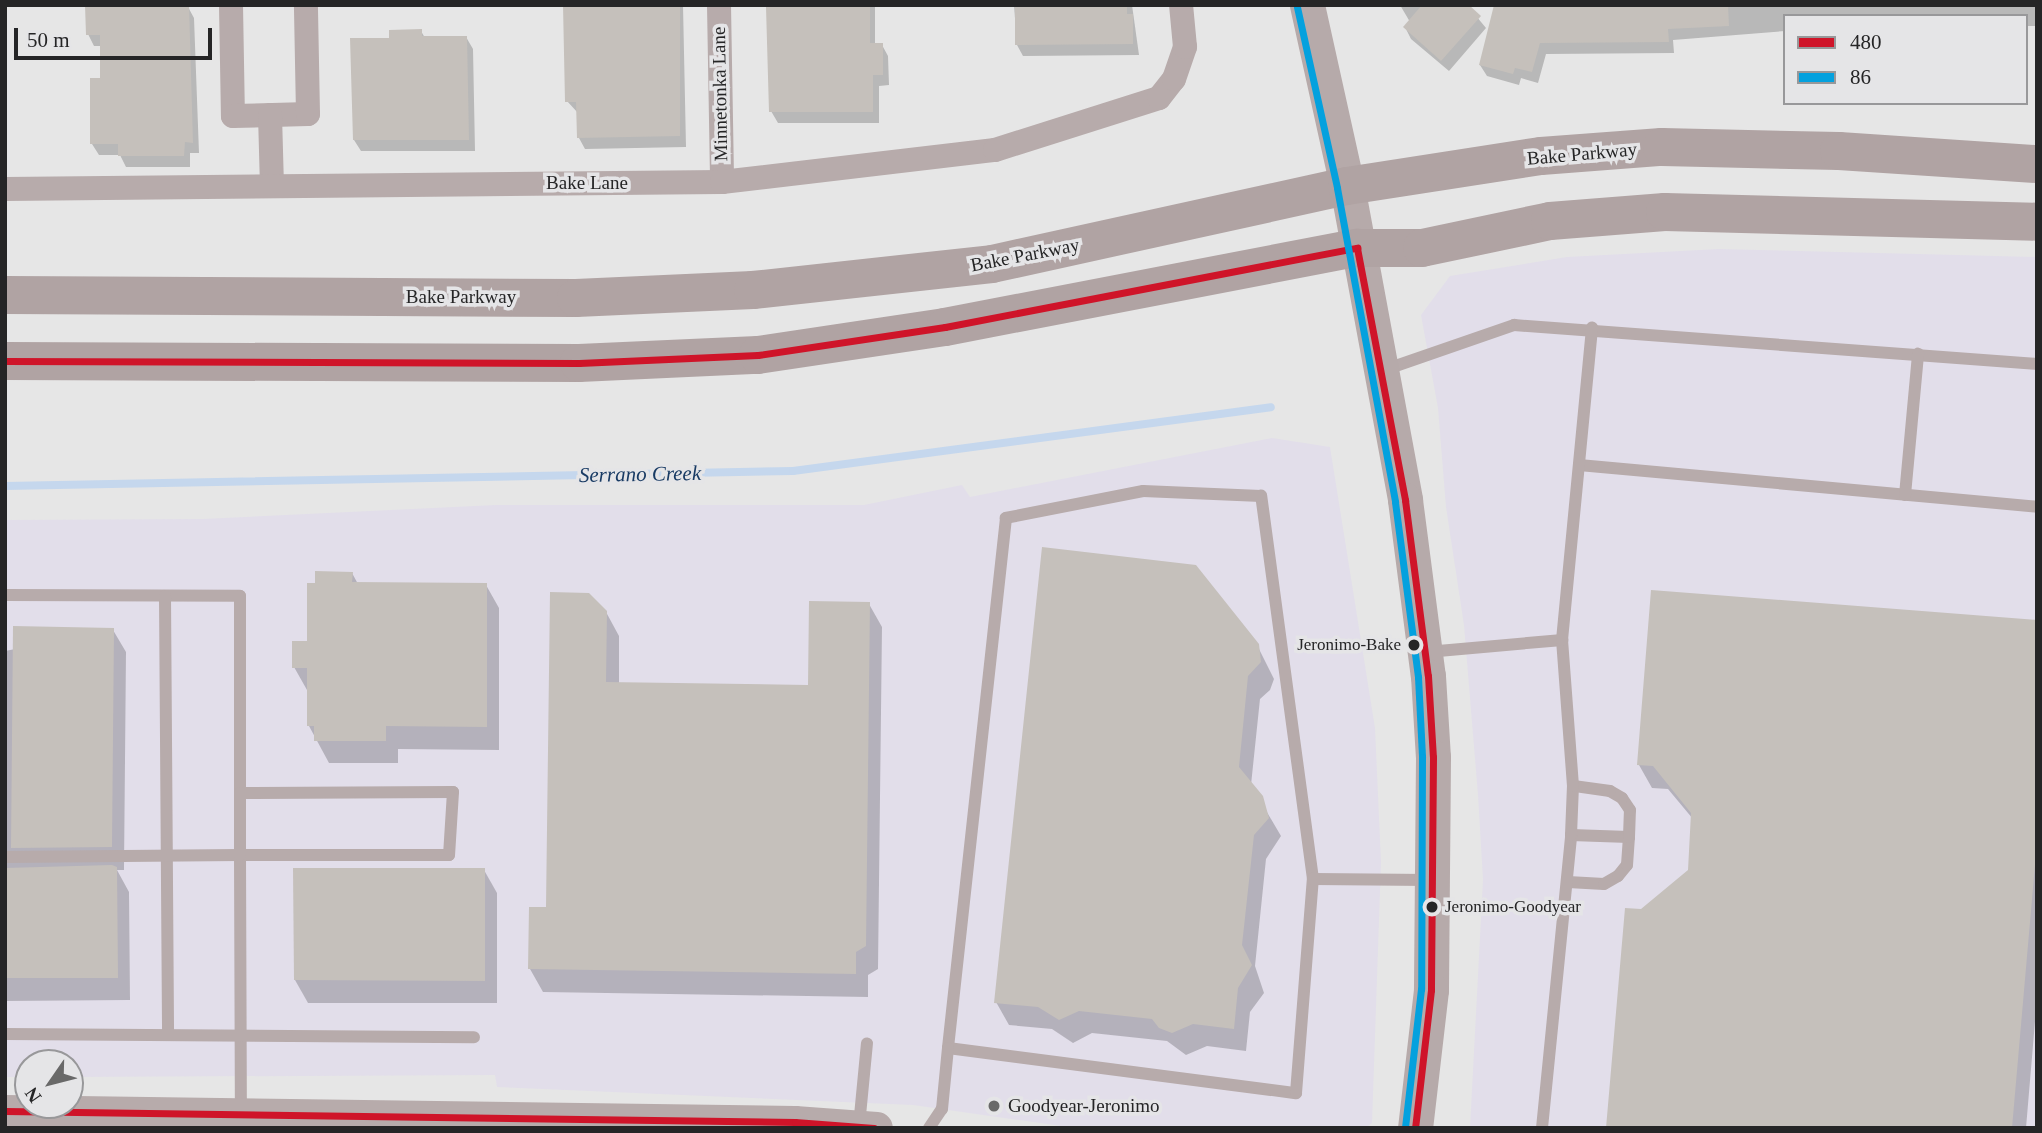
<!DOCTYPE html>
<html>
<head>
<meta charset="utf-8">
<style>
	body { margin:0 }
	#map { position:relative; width:2042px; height:1133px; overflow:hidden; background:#e6e6e6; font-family:Georgia,serif }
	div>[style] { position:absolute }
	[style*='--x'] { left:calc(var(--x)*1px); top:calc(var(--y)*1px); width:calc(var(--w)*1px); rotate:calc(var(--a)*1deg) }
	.commercial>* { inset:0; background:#e2deea }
	.shadow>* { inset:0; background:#0003 }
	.stream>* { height:8px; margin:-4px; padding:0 4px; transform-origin:4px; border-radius:4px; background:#c5d7ed }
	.building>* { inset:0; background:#c5c0bb }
	.service>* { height:12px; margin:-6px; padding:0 6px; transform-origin:6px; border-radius:6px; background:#b7abab }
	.minor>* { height:24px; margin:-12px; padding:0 12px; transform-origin:12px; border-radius:12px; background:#b7abab }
	.tertiary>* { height:32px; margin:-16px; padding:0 16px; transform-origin:16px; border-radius:16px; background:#b7abab }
	.secondary>* { height:35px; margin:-17.5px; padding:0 17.5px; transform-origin:17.5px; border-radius:17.5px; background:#b6aaaa }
	.primary>* { height:38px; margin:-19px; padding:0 19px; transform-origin:19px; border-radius:19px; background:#b0a3a3 }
	.bus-1>* { height:7px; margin:-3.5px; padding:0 3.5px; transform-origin:3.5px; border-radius:3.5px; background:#cf1429 }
	.bus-2>* { height:7px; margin:-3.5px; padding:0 3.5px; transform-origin:3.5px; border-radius:3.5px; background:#04a1de }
	.dots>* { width:19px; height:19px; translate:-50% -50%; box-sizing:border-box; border:4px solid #e5e5e7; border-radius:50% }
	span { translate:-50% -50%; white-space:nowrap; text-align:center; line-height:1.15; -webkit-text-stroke:7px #e5e5e7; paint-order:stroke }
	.bus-label { font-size:17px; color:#252526 }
	.right { translate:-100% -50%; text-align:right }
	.left { translate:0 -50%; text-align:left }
	.street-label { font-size:19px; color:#252526 }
	.poi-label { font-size:19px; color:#252526 }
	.water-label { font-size:21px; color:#193b64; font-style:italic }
	.frame { position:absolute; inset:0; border:7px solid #252526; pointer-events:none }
	.legend { position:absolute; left:1783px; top:14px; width:245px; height:91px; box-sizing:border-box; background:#e5e5e7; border:2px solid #98989a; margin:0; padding:9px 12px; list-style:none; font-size:21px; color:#252526 }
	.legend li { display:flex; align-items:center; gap:14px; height:35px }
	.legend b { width:35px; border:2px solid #98989a }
	.north { position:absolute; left:14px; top:1049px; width:70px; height:70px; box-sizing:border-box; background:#e5e5e7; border:2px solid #98989a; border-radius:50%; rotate:235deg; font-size:19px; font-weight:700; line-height:28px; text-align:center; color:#252526 }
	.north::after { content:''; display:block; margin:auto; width:24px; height:32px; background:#696969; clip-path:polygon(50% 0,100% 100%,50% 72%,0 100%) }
	.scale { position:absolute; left:14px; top:28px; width:198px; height:32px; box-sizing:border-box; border:4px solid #252526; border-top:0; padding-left:9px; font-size:21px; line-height:24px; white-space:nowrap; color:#252526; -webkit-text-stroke:5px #e5e5e7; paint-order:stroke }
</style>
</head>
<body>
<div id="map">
	<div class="commercial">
		<i style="clip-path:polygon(1719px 249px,2037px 257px,2037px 1128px,1470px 1128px,1483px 880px,1478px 795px,1464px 625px,1446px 507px,1438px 408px,1421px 315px,1450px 276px,1567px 257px)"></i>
		<i style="clip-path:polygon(1272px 438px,1330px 447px,1375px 728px,1381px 862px,1372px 1123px,1366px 1128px,1075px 1128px,913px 1105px,497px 1087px,495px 1075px,70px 1077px,70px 1063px,28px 1063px,28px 1077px,5px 1077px,5px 520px,203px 519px,496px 505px,864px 505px,962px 485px,970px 497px)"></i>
	</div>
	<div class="shadow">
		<i style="clip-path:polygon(565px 5px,683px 5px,686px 147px,585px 149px,579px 138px,578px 113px,567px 101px)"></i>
		<i style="clip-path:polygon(797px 5px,875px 5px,875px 45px,882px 45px,888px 56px,889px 85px,879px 86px,879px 123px,778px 123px,771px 111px)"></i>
		<i style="clip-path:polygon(1014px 5px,1132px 5px,1139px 55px,1023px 56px,1017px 45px)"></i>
		<i style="clip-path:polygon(1400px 5px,1467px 5px,1486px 28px,1449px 71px,1411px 39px,1405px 27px,1410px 22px)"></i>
		<i style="clip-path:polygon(1555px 5px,2037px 5px,2037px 26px,2026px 26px,2026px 16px,1785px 16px,1785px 31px,1673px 40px,1674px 53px,1546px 54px,1538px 83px,1521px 78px,1519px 85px,1487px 76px,1480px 65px)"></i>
		<i style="clip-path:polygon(188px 7px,194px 18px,199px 153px,190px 153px,190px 167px,126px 167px,120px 155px,99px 155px,92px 144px,102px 80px,101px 46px,94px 46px,88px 34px)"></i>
		<i style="clip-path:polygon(421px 31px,425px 38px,466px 37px,473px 49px,475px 151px,361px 151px,354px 140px,391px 39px)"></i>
		<i style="clip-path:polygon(352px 573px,358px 584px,486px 585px,499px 608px,499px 750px,398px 749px,398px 763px,329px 763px,309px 726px,307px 690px,294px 667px)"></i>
		<i style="clip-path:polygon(869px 604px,882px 627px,878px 969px,868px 975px,868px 997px,543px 992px,530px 969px,548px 909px,606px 612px,619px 636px,619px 684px,809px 686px)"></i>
		<i style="clip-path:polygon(2037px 622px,2037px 998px,2026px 1128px,1608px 1128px,1642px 911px,1689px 871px,1693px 819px,1668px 789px,1652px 788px,1639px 765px)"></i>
		<i style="clip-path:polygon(113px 630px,126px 652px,124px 870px,117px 870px,129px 892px,130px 1000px,5px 1001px,5px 651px)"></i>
		<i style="clip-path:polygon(1257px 645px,1274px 679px,1270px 690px,1260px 699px,1251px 785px,1281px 836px,1266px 859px,1255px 966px,1264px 993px,1250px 1012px,1246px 1051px,1207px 1046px,1186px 1055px,1167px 1041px,1092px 1033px,1073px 1043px,1052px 1029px,1009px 1025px,996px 1002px)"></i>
		<i style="clip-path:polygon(484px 870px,497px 893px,497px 1003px,308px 1003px,295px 980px)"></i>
	</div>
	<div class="stream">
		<i style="--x:5;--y:486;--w:788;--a:-1.09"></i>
		<i style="--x:793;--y:471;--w:482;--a:-7.6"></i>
	</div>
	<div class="building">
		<i style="clip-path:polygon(85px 5px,189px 5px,193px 143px,185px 142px,184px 156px,118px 156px,118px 144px,90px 144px,90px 78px,100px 78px,100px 35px,86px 35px)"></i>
		<i style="clip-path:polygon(563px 5px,680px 5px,680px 136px,577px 138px,576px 102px,565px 102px)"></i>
		<i style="clip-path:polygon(1015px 5px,1127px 5px,1127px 14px,1133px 14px,1133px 44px,1015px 45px)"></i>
		<i style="clip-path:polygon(1422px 5px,1469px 5px,1481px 16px,1441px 61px,1403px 27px)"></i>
		<i style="clip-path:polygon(1494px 5px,1728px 5px,1729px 26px,1668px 29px,1669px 42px,1540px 43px,1532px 72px,1515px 68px,1513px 74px,1479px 65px)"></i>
		<i style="clip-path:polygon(870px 6px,870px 43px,883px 43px,883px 75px,873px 75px,873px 112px,769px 112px,766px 7px)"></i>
		<i style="clip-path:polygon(422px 29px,422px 36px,467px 36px,469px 140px,353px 140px,350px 38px,389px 38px,389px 30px)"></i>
		<i style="clip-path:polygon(1042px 547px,1196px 565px,1259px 644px,1261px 662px,1248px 676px,1239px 767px,1263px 796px,1269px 818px,1254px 835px,1242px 945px,1252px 965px,1238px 988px,1234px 1029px,1193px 1024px,1172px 1033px,1159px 1028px,1152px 1019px,1079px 1011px,1059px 1020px,1038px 1007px,994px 1003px)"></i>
		<i style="clip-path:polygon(315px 571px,353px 572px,352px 582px,487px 583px,487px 727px,386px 726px,386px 741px,314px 741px,314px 726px,307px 726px,307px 668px,292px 668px,292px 641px,307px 641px,307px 583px,315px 583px)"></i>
		<i style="clip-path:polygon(1651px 590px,2037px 620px,2037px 842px,2012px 1128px,1606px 1128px,1625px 908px,1641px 909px,1688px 870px,1691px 813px,1653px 766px,1637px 765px)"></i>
		<i style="clip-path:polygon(550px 592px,589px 593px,607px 611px,606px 682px,808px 685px,809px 601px,870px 602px,866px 946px,856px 952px,856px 974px,528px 969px,529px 907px,546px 907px)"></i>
		<i style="clip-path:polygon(13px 626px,114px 628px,112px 847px,11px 848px)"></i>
		<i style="clip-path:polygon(112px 865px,117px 867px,118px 978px,5px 978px,5px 868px)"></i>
		<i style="clip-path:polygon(293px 868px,485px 868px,485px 981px,294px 980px)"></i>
	</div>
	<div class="service">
		<i style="--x:1384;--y:370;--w:138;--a:-19.1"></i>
		<i style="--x:1514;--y:325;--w:524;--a:4.26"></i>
		<i style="--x:1579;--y:465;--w:460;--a:5.2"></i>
		<i style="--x:1905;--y:495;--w:142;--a:-84.7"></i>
		<i style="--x:5;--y:595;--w:235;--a:0.2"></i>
		<i style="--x:240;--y:596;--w:197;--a:90"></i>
		<i style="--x:240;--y:793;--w:213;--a:-0.3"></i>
		<i style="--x:453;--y:792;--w:63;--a:93.6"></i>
		<i style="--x:449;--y:855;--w:209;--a:180"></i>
		<i style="--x:240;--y:855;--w:258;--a:89.8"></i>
		<i style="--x:165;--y:596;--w:438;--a:89.6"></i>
		<i style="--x:1427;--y:652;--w:136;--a:-5.1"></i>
		<i style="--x:1571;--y:835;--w:58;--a:2"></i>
		<i style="--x:5;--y:857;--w:235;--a:-0.5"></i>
		<i style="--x:240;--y:855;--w:62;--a:-90"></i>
		<i style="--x:1313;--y:879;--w:387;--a:-97.7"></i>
		<i style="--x:1261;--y:496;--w:118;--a:-177.6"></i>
		<i style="--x:1143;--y:491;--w:140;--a:168.9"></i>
		<i style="--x:1006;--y:518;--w:533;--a:96.25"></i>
		<i style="--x:948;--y:1048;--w:351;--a:7.4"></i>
		<i style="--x:1296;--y:1093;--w:215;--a:-85.5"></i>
		<i style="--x:1313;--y:879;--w:116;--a:0.5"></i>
		<i style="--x:1568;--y:882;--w:36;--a:3"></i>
		<i style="--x:1604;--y:884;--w:16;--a:-30"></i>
		<i style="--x:1618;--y:876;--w:14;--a:-51"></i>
		<i style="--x:1627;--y:865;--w:28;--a:-86"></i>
		<i style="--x:1629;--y:837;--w:27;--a:-88"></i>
		<i style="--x:1630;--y:810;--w:14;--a:-124"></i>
		<i style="--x:1622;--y:798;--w:14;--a:-150"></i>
		<i style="--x:1610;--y:791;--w:37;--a:-172"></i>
		<i style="--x:5;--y:1034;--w:469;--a:0.4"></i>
		<i style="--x:859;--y:1126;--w:83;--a:-84.5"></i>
		<i style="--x:929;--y:1128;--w:23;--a:-56"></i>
		<i style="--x:942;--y:1109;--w:61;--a:-84.4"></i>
		<i style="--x:1542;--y:1128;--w:294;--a:-84.3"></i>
		<i style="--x:1571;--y:835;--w:49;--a:-87.7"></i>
		<i style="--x:1573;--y:786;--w:146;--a:-94.3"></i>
		<i style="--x:1562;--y:640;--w:314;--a:-84.5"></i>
	</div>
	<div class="minor">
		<i style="--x:231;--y:5;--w:111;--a:89"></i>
		<i style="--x:233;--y:116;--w:75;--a:-1.5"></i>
		<i style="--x:308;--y:114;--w:109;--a:-91.1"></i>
		<i style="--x:719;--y:5;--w:177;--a:89"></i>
		<i style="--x:270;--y:115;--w:71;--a:88.4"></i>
		<i style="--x:5;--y:189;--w:717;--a:-0.56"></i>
		<i style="--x:722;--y:182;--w:275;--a:-6.7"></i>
		<i style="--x:995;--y:150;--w:172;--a:-17.6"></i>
		<i style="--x:1159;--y:98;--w:24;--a:-52"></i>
		<i style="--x:1174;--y:79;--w:34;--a:-71"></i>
		<i style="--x:1185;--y:47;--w:42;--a:-95.4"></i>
	</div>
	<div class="tertiary">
		<i style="--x:5;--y:1111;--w:790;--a:0.8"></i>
		<i style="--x:795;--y:1122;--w:82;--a:4.2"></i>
	</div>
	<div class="secondary">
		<i style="--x:1307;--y:5;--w:185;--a:77.5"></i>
		<i style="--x:1347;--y:186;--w:319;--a:79.5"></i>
		<i style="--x:1405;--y:500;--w:177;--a:82.6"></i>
		<i style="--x:1428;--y:676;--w:81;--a:86.5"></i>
		<i style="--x:1433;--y:757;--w:233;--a:90.5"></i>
		<i style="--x:1431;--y:990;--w:139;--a:96.6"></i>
	</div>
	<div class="primary">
		<i style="--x:5;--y:295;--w:571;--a:0.3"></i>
		<i style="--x:576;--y:298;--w:177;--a:-2.6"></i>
		<i style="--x:753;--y:290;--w:240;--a:-6.2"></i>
		<i style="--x:992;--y:264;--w:363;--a:-12.4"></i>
		<i style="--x:1347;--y:186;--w:196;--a:-8.8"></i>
		<i style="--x:1541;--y:156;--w:121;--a:-4.3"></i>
		<i style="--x:1662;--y:147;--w:177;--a:1.3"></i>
		<i style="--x:1839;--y:151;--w:198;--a:3.8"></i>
		<i style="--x:5;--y:361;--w:574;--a:0.2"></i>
		<i style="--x:579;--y:363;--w:179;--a:-2.6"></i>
		<i style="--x:758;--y:355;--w:189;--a:-8.5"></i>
		<i style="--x:945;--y:327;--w:420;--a:-10.9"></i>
		<i style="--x:1357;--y:248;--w:65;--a:0"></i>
		<i style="--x:1422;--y:248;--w:131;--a:-11.9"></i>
		<i style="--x:1550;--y:221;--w:115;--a:-4.5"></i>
		<i style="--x:1665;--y:212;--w:372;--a:1.5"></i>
	</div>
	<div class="bus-1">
		<i style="--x:1357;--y:248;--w:257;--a:79.2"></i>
		<i style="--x:1405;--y:500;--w:177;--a:82.6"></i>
		<i style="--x:1428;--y:676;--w:81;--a:86.5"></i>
		<i style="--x:1433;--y:757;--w:233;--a:90.5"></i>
		<i style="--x:1431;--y:990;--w:139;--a:96.6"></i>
		<i style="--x:5;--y:361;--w:574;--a:0.2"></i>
		<i style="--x:579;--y:363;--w:179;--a:-2.6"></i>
		<i style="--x:758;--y:355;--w:189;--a:-8.5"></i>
		<i style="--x:945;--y:327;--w:420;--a:-10.9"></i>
		<i style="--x:5;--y:1111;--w:790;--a:0.8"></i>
		<i style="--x:795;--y:1122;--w:79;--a:4.3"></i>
	</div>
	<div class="bus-2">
		<i style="--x:1297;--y:7;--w:185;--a:77.5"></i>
		<i style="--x:1337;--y:188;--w:319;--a:79.5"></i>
		<i style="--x:1395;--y:502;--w:177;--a:82.5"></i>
		<i style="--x:1418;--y:677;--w:80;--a:87.1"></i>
		<i style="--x:1422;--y:757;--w:232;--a:90.2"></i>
		<i style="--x:1421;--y:989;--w:139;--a:96.6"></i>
	</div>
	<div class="dots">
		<i style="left:1414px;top:645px;background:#252526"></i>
		<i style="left:1432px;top:907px;background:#252526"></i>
		<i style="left:994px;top:1106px;background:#696969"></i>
	</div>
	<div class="bus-label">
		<span class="right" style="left:1401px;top:645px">Jeronimo-Bake</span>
		<span class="left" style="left:1445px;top:907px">Jeronimo-Goodyear</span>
	</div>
	<div class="street-label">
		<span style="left:720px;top:94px;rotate:-91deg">Minnetonka Lane</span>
		<span style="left:1582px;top:154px;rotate:-5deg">Bake Parkway</span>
		<span style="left:587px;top:183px">Bake Lane</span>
		<span style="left:1025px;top:255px;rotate:-11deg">Bake Parkway</span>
		<span style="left:461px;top:297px">Bake Parkway</span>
	</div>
	<div class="poi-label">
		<span class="left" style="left:1008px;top:1106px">Goodyear-Jeronimo</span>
	</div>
	<div class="water-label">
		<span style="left:640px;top:474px;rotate:-1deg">Serrano Creek</span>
	</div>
	<div class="frame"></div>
	<ul class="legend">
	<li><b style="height:9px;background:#cf1429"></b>480</li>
	<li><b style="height:9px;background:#04a1de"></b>86</li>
	</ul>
	<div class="north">N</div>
	<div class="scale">50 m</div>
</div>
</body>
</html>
